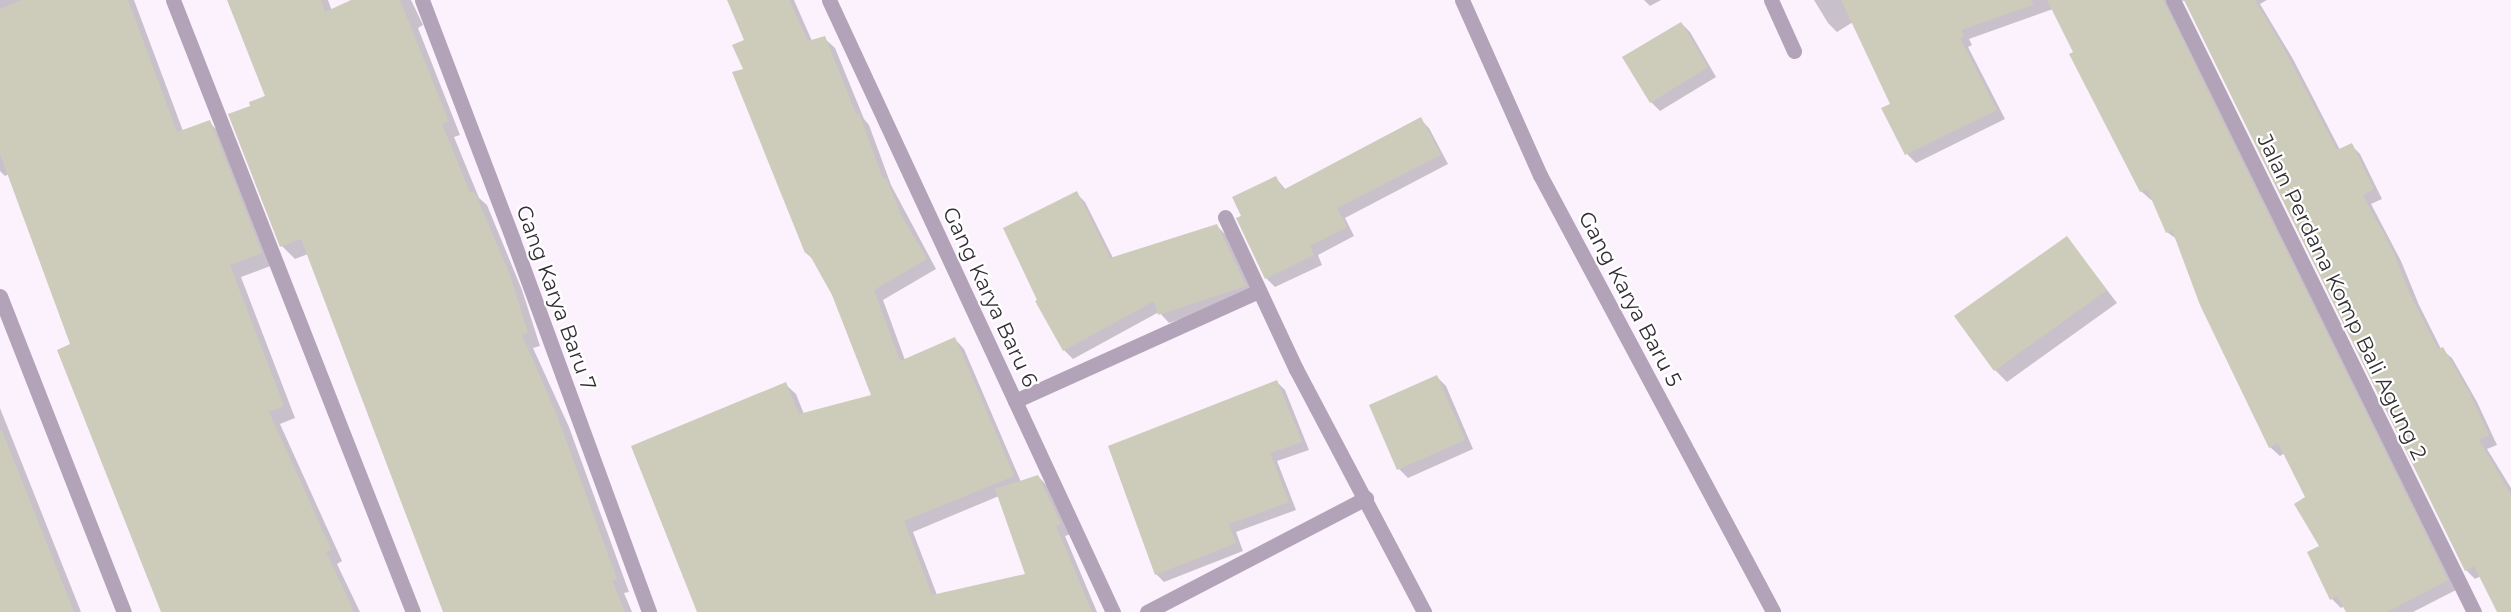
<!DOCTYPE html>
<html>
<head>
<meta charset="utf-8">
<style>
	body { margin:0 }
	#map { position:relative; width:2511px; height:612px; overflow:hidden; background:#fbf2fe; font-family:Montserrat,sans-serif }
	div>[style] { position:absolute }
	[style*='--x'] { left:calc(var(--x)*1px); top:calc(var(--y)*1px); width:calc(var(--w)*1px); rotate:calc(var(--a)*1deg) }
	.shadow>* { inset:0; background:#0003 }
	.building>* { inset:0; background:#cdccbb }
	.minor>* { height:15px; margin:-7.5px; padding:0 7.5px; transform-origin:7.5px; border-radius:7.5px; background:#b3a3b8 }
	span { translate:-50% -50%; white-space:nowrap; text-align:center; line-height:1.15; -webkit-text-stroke:4.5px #fff; paint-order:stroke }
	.street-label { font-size:21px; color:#322e34 }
</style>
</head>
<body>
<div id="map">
	<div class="shadow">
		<i style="clip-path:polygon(0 0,134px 0,183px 131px,209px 122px,221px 134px,273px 265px,241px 277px,295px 418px,280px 424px,342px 561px,337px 564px,360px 612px,163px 612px,72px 345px,9px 174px,5px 176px,0 171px)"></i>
		<i style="clip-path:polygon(229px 0,328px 0,332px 11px,355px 0,411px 0,423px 25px,418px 28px,460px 135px,454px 137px,479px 198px,487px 205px,522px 290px,540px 346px,533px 348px,569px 427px,629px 592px,624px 593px,632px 612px,444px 612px,308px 254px,295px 259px,282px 246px,252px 107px,267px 97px)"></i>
		<i style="clip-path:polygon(evenodd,729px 0,794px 0,812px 41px,824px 38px,835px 48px,864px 119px,869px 125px,891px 185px,936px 269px,883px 300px,905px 360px,954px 338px,964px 349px,1021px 482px,1038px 476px,1048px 487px,1071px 534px,1065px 536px,1097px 612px,698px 612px,785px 384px,796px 394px,804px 414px,873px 396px,834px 294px,815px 261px,806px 253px,745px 70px,746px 41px,729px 0,999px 496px,1027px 575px,937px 595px,913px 532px,999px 496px)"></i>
		<i style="clip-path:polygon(1644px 0,1661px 0,1650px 6px)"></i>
		<i style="clip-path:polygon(1814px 0,2267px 0,2260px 4px,2293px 59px,2340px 150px,2351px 145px,2360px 154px,2382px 199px,2371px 204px,2401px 261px,2419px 305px,2441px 349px,2452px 358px,2477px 402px,2497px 445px,2487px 449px,2511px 488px,2511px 612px,2500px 612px,2481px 576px,2475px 579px,2466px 570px,2185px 1px,2177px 0,2456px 590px,2413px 612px,2347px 612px,2344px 606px,2341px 608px,2332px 599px,2322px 547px,2307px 498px,2285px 453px,2280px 456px,2270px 447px,2178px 240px,2167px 232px,2153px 199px,2151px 200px,2141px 191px,2053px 9px,1969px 39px,1972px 45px,1968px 47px,2005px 119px,1916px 163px,1907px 154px,1883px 109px,1892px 104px,1853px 22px,1837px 32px,1828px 23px)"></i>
		<i style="clip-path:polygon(1681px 23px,1690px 32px,1716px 77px,1660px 111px,1651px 102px)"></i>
		<i style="clip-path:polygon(1420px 119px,1429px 128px,1448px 164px,1345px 218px,1354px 236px,1318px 255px,1322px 265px,1275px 287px,1266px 278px,1243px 217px,1276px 178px,1286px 190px)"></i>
		<i style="clip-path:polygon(1076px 193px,1085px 202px,1113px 258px,1217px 226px,1226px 235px,1254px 295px,1169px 323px,1159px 312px,1073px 359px,1064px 350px,1039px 300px)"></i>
		<i style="clip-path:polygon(2067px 238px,2117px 303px,2007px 382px,1995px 370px)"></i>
		<i style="clip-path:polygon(1437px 377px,1446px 386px,1473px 449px,1408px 478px,1399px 469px)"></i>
		<i style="clip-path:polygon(1277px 382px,1285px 390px,1309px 450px,1277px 461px,1296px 510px,1236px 532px,1243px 551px,1164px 582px,1156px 574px)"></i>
		<i style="clip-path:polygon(0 408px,81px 612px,0 612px)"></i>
	</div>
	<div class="building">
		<i style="clip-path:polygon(21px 0,128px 0,177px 132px,210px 120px,262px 253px,230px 265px,284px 406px,269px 412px,331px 549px,326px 552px,354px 612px,161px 612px,57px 350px,70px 344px,0 154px,0 9px)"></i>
		<i style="clip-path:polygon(227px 0,321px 0,325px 12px,351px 0,400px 0,449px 122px,442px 124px,470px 192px,474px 191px,510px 275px,528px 333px,522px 335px,556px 413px,617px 579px,612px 580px,625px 612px,443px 612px,301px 239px,280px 247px,228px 114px,250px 106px,249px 102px,265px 96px)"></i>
		<i style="clip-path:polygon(727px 0,789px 0,808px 41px,825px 36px,856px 114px,859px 113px,883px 179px,886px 178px,901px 215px,927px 259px,874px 290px,900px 361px,955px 337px,1014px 476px,904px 521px,932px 595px,1025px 574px,995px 489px,1038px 475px,1061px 524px,1056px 526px,1092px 612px,697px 612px,631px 446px,786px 382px,799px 414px,871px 395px,832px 295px,808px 252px,805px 253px,732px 72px,743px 69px,732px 45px,744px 40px)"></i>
		<i style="clip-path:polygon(1841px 0,2032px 0,2033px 5px,1961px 30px,1964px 36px,1960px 38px,1997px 110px,1905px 155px,1881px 108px,1890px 104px)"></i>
		<i style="clip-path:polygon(2047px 0,2163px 0,2448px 580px,2387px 612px,2346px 612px,2337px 596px,2330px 600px,2307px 552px,2319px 546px,2294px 504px,2305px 497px,2278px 443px,2269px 448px,2200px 305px,2172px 230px,2166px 233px,2147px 189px,2140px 192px,2069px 54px,2073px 52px)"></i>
		<i style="clip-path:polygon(2184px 0,2255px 0,2284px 49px,2337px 150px,2352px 143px,2374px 189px,2363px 195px,2393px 251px,2410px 294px,2438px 349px,2443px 347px,2469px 392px,2489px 435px,2479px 440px,2511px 495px,2511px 612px,2497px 612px,2474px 566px,2465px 571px)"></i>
		<i style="clip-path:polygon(1681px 22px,1708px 67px,1650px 103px,1622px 57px)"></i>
		<i style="clip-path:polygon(1421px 117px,1441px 155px,1337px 208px,1347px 227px,1310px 246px,1314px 255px,1265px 279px,1236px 218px,1241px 216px,1232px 197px,1276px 176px,1283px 190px)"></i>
		<i style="clip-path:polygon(1077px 191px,1110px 258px,1217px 224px,1246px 286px,1158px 315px,1154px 301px,1063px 351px,1035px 301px,1037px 300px,1003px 228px)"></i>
		<i style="clip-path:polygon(2067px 236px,2107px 290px,1994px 371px,1954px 316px)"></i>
		<i style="clip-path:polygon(1437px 375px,1465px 440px,1397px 470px,1369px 405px)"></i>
		<i style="clip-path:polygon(1277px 380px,1302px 442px,1270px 453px,1289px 502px,1229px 524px,1236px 543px,1155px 575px,1108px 446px)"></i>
		<i style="clip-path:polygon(0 431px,2px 431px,74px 612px,0 612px)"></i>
	</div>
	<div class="minor">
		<i style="--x:173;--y:0;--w:657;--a:68.59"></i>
		<i style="--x:422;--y:0;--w:257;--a:69.2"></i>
		<i style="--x:513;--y:240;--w:396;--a:69.9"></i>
		<i style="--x:829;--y:0;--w:675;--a:65.11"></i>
		<i style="--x:1462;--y:0;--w:192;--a:66"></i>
		<i style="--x:1540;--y:175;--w:495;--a:61.9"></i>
		<i style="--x:1771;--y:0;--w:56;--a:65.7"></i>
		<i style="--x:2173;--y:0;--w:682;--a:63.81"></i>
		<i style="--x:1225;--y:217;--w:168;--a:65"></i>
		<i style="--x:1296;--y:369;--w:275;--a:62.2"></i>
		<i style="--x:0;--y:296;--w:339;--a:68.6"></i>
		<i style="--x:1015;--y:401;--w:268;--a:-24.3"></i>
		<i style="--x:1147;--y:612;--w:247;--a:-27.5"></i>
	</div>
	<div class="street-label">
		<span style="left:990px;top:297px;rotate:65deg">Gang Karya Baru 6</span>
		<span style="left:2342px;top:297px;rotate:64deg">Jalan Perdana Komp Bali Agung 2</span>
		<span style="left:556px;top:298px;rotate:70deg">Gang Karya Baru 7</span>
		<span style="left:1630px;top:299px;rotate:62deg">Gang Karya Baru 5</span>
	</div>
</div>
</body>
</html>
